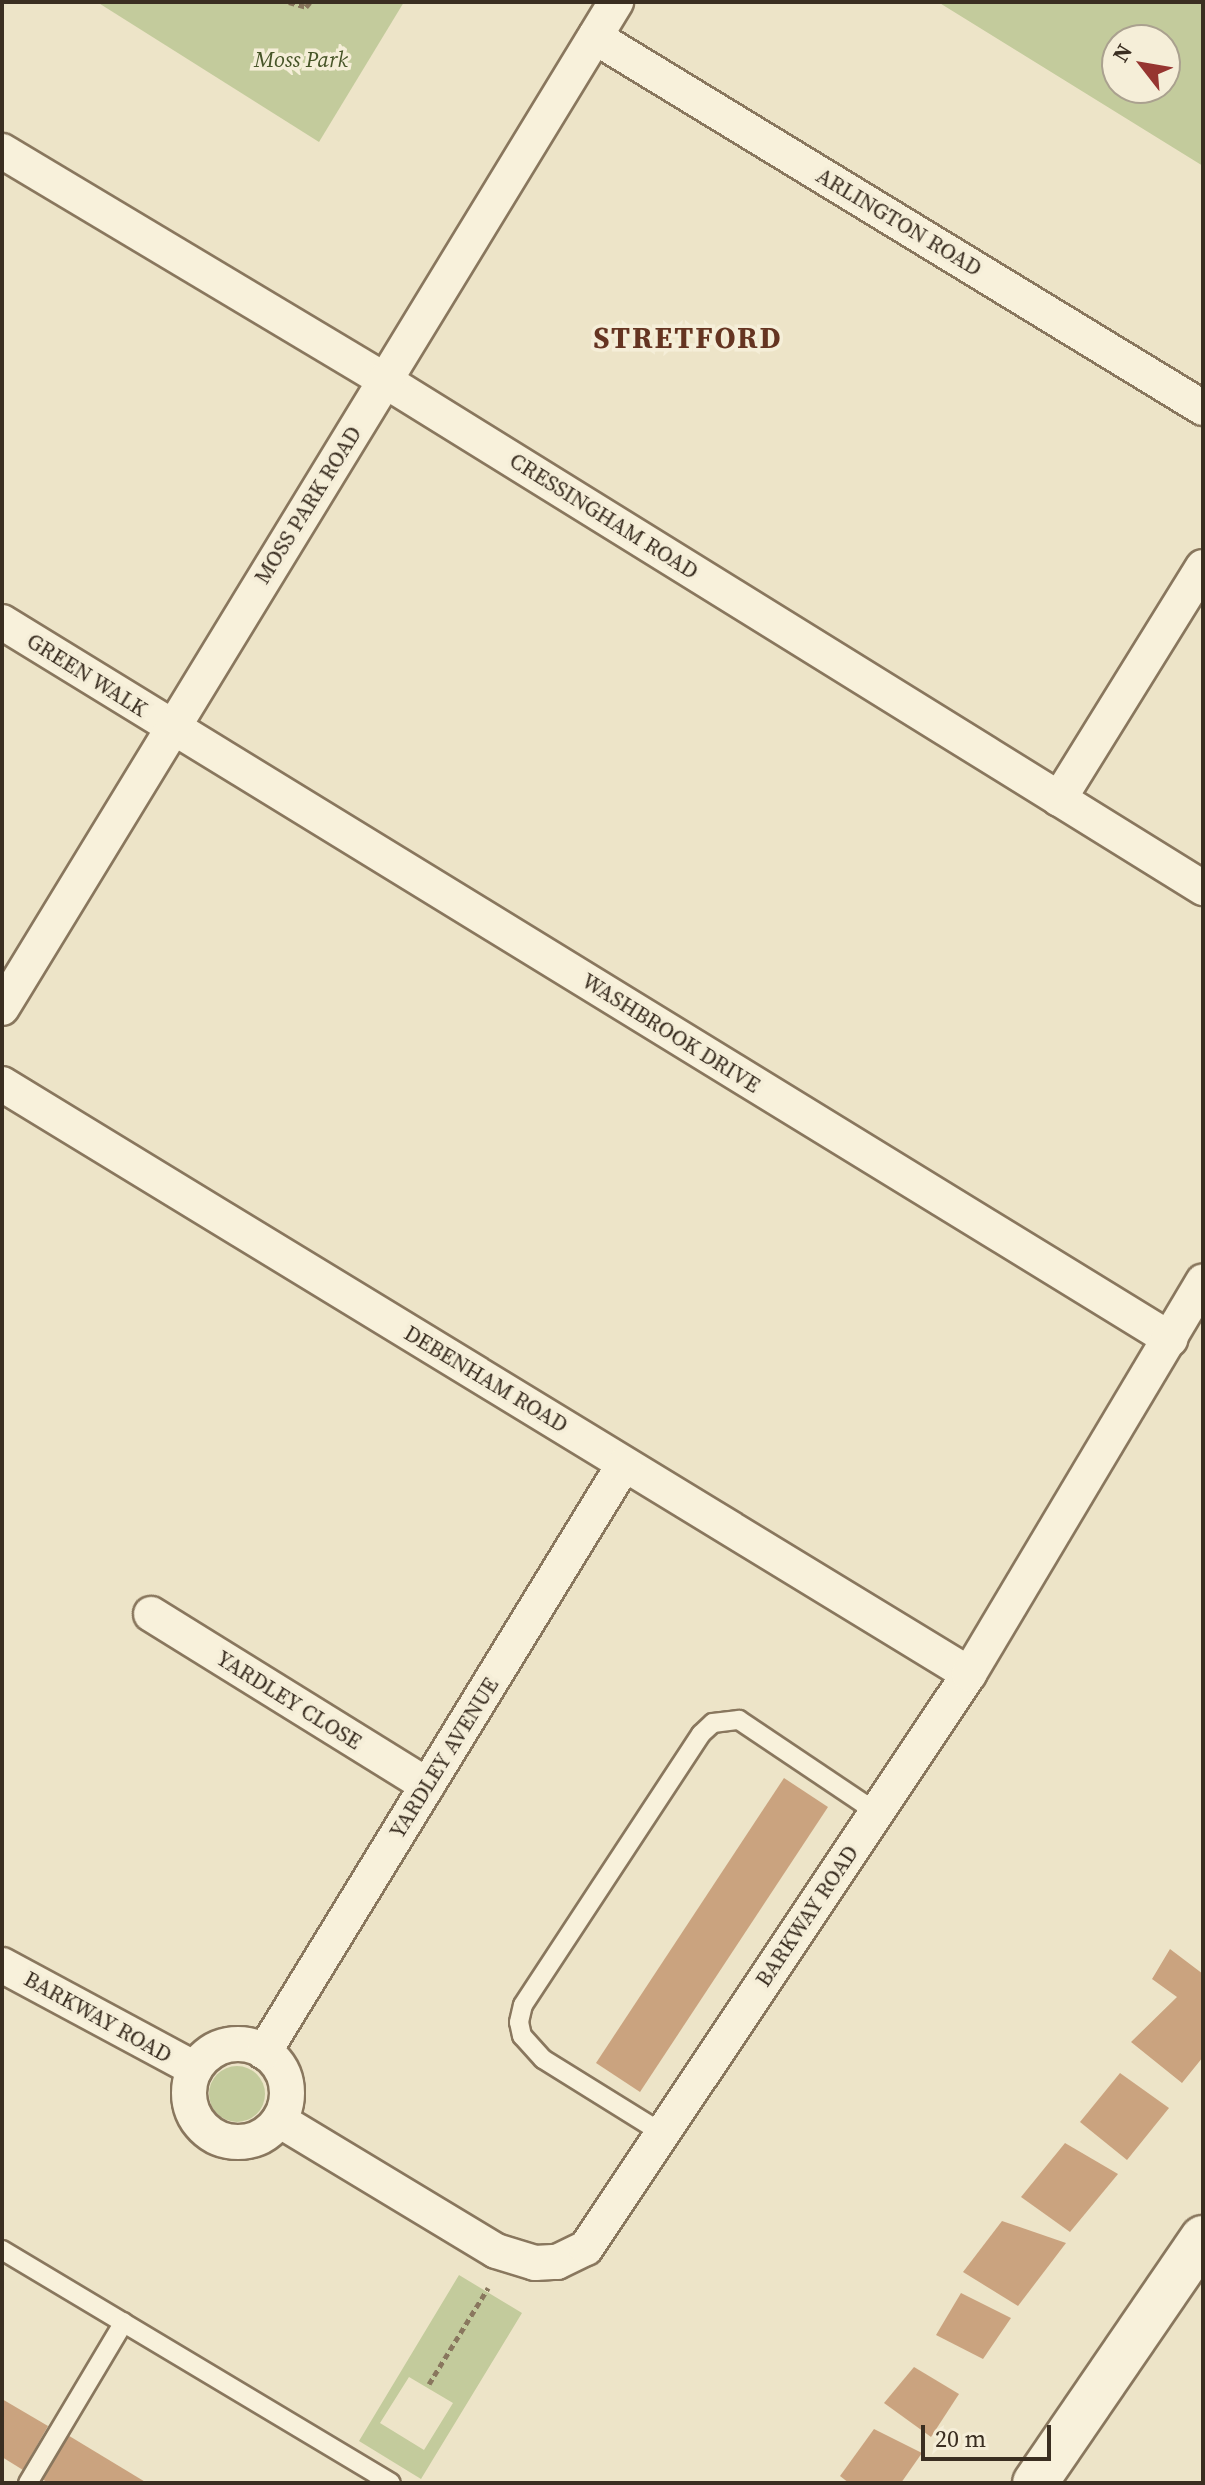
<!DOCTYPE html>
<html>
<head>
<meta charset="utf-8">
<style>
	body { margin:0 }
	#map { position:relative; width:1205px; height:2485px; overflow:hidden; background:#ede4c8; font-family:"Source Serif 4",serif }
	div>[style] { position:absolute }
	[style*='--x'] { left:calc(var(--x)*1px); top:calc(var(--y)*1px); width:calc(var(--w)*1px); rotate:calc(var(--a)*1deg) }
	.green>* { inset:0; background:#c3cb9c }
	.round { border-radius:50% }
	.building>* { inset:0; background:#caa37f }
	.path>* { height:5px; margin-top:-2.5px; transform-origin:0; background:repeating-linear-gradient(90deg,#89775e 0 6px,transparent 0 10px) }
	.roads { filter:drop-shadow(2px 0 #89775e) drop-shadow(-2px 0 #89775e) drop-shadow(0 2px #89775e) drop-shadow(0 -2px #89775e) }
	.service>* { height:18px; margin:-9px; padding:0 9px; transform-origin:9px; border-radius:9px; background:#f8f1db }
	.minor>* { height:34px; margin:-17px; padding:0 17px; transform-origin:17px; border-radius:17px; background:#f8f1db }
	.minor>.ring { margin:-17px; padding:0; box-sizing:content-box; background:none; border:34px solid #f8f1db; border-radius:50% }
	.secondary>* { height:44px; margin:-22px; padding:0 22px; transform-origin:22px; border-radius:22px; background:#f8f1db }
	span { translate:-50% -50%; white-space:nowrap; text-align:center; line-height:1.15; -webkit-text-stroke:7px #f5eed8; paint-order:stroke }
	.park-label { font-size:22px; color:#475528; font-style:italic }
	.street-label { font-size:22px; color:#3a2e21 }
	.district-label { font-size:30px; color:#653421; font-weight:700; letter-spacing:2px }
	.frame { position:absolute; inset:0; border:4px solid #3a2e21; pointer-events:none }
	.north { position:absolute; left:1101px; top:24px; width:80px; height:80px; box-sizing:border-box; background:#f5eed8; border:2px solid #aaa18f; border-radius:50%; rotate:301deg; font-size:22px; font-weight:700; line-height:32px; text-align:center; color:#3a2e21 }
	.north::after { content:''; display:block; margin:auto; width:28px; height:36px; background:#963530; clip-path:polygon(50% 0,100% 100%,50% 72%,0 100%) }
	.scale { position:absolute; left:921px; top:2425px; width:130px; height:36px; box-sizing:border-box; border:4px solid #3a2e21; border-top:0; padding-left:10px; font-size:24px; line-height:28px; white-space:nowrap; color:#3a2e21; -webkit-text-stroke:6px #f5eed8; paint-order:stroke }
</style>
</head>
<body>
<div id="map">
	<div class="green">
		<i style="clip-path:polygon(97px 2px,404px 2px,319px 142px)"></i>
		<i style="clip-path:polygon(evenodd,938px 2px,1203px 2px,1203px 166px,938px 2px,1117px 40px,1165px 40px,1165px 88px,1117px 88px,1117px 40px)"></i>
		<i class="round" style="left:209px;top:2066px;width:56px;height:56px"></i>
		<i style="clip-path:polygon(evenodd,459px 2275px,522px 2313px,421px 2479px,359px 2441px,459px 2275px,409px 2377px,453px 2403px,424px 2450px,380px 2423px,409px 2377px)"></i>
	</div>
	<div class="building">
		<i style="clip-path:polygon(784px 1778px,828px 1807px,640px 2092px,596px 2063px)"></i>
		<i style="clip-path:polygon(1170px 1949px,1203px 1974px,1203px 2057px,1182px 2083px,1131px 2042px,1177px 1997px,1152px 1979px)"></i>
		<i style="clip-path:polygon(1120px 2073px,1169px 2108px,1127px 2160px,1080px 2122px)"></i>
		<i style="clip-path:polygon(1065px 2143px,1118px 2174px,1070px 2232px,1021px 2197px)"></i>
		<i style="clip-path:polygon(1002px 2221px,1066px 2243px,1018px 2306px,963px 2272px)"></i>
		<i style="clip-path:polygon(961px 2293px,1011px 2318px,983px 2359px,936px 2335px)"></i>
		<i style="clip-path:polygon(914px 2367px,959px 2394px,931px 2437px,884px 2403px)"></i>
		<i style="clip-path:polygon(2px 2399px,48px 2426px,23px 2470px,2px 2457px)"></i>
		<i style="clip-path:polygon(874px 2429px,922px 2453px,901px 2483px,849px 2483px,840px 2476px)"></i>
		<i style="clip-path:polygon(66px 2434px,147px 2483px,49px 2483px,40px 2478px)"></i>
	</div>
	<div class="path">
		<i style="--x:289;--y:2;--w:18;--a:16"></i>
		<i style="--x:306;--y:7;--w:6;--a:-51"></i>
		<i style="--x:429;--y:2384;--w:113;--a:-58.4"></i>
	</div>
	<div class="roads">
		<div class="service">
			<i style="--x:662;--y:2133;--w:140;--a:-148.1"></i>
			<i style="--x:543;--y:2059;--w:31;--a:-132"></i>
			<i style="--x:522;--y:2036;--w:14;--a:-102"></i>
			<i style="--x:519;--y:2022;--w:17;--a:-77"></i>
			<i style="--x:523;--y:2005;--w:324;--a:-56.7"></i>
			<i style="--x:701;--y:1734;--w:16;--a:-43"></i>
			<i style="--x:713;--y:1723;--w:26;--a:-7"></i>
			<i style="--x:739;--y:1720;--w:165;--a:33.9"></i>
			<i style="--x:2;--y:2250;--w:453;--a:30.9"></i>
			<i style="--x:28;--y:2483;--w:187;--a:-59.2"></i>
		</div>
		<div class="minor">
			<i style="--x:595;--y:37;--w:712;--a:31.39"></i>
			<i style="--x:2;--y:151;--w:445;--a:30.9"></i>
			<i style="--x:384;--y:380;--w:964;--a:31.81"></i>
			<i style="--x:2;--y:622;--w:1371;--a:31.54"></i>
			<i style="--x:1059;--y:799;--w:273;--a:-58.2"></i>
			<i style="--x:2;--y:1008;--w:1179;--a:-58.6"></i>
			<i style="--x:2;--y:1084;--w:1133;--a:31.39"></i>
			<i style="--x:151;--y:1614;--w:325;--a:31.8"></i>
			<i style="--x:2;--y:1965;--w:219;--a:28.3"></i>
			<i class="ring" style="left:189px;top:2044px;width:64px;height:64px"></i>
			<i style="--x:264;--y:2052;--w:689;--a:-58.52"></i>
			<i style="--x:279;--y:2120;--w:253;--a:31.1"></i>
			<i style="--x:496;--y:2251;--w:41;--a:17.1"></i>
			<i style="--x:535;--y:2263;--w:22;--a:-3"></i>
			<i style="--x:557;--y:2262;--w:32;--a:-26"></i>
			<i style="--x:586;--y:2248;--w:690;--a:-56.29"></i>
			<i style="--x:969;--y:1674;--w:457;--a:-59.2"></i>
		</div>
		<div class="secondary">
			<i style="--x:1035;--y:2483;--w:297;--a:-55.6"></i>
		</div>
	</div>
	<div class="park-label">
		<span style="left:301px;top:60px">Moss Park</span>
	</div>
	<div class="street-label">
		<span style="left:899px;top:222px;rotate:31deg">ARLINGTON ROAD</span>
		<span style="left:308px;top:505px;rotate:-58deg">MOSS PARK ROAD</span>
		<span style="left:604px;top:516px;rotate:32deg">CRESSINGHAM ROAD</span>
		<span style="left:87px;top:675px;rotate:32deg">GREEN WALK</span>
		<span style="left:671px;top:1033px;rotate:32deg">WASHBROOK DRIVE</span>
		<span style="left:486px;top:1379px;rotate:31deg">DEBENHAM ROAD</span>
		<span style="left:289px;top:1700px;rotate:32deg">YARDLEY CLOSE</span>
		<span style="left:444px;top:1758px;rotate:-58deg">YARDLEY AVENUE</span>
		<span style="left:807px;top:1916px;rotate:-56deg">BARKWAY ROAD</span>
		<span style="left:98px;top:2017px;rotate:29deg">BARKWAY ROAD</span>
	</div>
	<div class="district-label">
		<span style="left:688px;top:338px">STRETFORD</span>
	</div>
	<div class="frame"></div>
	<div class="north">N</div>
	<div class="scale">20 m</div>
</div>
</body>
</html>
